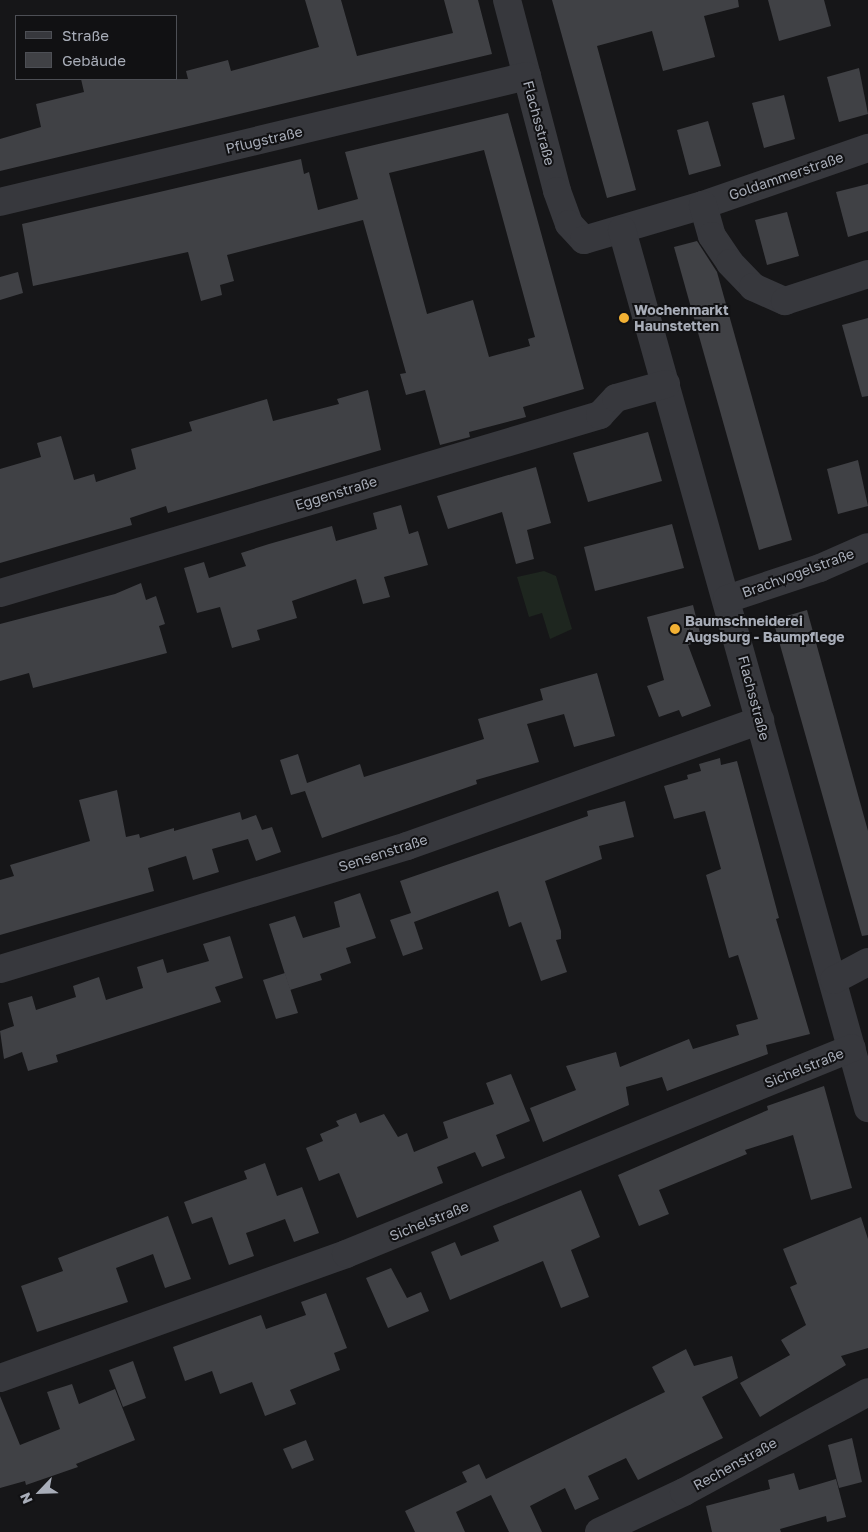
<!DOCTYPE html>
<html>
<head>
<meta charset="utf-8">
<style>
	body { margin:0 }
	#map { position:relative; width:868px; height:1532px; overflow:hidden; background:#161618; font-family:"Golos Text",sans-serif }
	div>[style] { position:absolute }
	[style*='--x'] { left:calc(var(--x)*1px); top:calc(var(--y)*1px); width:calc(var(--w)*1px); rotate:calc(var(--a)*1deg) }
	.green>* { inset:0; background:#1e261f }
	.building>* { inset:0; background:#404145 }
	.minor>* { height:28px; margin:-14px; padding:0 14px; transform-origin:14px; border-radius:14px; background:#37383d }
	.dots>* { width:14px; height:14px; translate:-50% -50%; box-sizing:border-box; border:2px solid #111113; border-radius:50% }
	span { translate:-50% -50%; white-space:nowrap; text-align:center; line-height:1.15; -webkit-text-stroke:4px #111113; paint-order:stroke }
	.street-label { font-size:14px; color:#a8adb8 }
	.poi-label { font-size:14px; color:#a8adb8; font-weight:700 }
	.left { translate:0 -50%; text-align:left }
	.legend { position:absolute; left:15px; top:15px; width:162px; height:65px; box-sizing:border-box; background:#111113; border:1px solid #4d4f55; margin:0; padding:6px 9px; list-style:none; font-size:15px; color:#a8adb8 }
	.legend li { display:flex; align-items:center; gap:10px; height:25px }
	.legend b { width:25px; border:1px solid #4d4f55 }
	.north { position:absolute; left:15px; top:1467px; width:50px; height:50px; -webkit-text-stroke:4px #111113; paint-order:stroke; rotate:246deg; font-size:14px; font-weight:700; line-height:20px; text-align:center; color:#a8adb8 }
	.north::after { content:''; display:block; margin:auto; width:18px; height:22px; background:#a8adb8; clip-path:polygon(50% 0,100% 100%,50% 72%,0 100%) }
</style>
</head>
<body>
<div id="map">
	<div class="green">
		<i style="clip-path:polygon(544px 571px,556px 576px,572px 629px,550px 639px,542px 613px,529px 617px,517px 577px)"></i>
	</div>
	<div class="building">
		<i style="clip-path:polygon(305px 0,341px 0,357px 56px,453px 33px,444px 0,478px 0,492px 54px,0 171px,0 139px,41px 127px,36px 104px,84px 92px,81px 79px,188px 79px,186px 71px,228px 60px,231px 71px,319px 47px)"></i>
		<i style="clip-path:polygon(552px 0,738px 0,739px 7px,704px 16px,715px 57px,663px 71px,652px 31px,597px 46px,636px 190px,607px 198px)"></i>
		<i style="clip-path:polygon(768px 0,824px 0,831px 26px,779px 41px)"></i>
		<i style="clip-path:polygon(859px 68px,868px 114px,839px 122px,827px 77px)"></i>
		<i style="clip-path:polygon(784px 95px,795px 139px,764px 148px,752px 103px)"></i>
		<i style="clip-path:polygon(evenodd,508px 113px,584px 389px,523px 407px,526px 417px,469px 432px,470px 437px,440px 445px,425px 390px,406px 395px,400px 374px,406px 373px,363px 220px,227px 255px,234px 281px,220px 285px,222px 295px,201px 301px,188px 252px,33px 286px,22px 224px,301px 159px,304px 174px,309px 172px,318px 210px,358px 199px,345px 152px,508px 113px,484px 150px,535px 337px,528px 339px,530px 346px,489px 357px,473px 300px,427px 314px,389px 173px,484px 150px)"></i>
		<i style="clip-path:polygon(708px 121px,721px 166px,689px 175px,677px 130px)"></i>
		<i style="clip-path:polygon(868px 184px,868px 231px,848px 237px,836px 192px)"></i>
		<i style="clip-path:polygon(787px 212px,799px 256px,767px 265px,755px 220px)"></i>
		<i style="clip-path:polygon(697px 241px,717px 272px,792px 540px,759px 550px,674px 247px)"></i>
		<i style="clip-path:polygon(18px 272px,23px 293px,0 300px,0 277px)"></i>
		<i style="clip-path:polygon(868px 318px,868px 396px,862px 397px,842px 325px)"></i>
		<i style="clip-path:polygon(368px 390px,381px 450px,168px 513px,166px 506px,130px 518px,132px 525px,0 563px,0 469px,41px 457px,37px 443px,61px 436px,74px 480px,94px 474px,96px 482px,136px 469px,131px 449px,192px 431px,189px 422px,267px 399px,273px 421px,339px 404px,337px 399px)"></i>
		<i style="clip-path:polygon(648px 432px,662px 481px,588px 502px,573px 453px)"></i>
		<i style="clip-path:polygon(858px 460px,868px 506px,838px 514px,827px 469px)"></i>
		<i style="clip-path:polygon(536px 467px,551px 523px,527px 530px,534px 559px,516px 564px,502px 512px,448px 529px,437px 496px)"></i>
		<i style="clip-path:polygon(401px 505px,409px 534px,418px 531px,428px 565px,384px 577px,390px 597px,363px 604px,356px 579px,292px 601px,297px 618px,257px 630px,260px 640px,232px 648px,220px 607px,197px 613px,184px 568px,204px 562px,209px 578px,246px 566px,241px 553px,269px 544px,332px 526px,336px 541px,377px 529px,373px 513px)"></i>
		<i style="clip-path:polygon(672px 524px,684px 568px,595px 591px,584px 547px)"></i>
		<i style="clip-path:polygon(141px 583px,146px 600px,156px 596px,165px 624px,159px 626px,167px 653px,33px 688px,29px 673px,0 681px,0 624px,115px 594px)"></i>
		<i style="clip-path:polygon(693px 605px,702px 641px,688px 645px,711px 706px,682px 717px,679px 710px,659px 717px,647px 686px,664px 680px,647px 617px)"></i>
		<i style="clip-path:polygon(807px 610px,868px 831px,868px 935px,862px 936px,773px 620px)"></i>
		<i style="clip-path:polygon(597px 673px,615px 736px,574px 747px,564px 714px,527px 724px,539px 762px,476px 780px,477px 784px,322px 838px,305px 791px,291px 795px,280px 760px,298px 754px,307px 783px,360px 764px,364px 777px,484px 739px,478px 719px,543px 700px,540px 689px)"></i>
		<i style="clip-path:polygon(720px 758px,721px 765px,737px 761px,779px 918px,776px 919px,810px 1034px,766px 1045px,768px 1054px,667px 1091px,662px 1077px,626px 1087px,629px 1105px,543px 1142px,530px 1108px,576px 1090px,566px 1066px,616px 1052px,620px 1067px,689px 1039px,693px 1049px,739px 1035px,736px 1025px,758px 1019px,738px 955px,729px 958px,706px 875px,721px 869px,705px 811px,674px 819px,664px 786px,688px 779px,687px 775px,701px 771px,699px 764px)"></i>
		<i style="clip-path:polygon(117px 790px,126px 837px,139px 834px,140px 838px,174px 828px,174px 831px,240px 812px,242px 820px,256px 815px,262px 830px,272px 827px,281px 852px,256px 861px,248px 839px,212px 849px,219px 872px,193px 880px,186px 856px,148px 868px,154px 891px,0 935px,0 880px,14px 876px,10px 865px,90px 841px,79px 800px)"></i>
		<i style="clip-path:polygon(625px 801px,634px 837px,599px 846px,602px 859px,545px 881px,561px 931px,561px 939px,556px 940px,567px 972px,541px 981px,521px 922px,509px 927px,498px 891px,414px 922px,423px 949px,403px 956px,390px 920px,411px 913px,400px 881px,588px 816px,587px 811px)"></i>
		<i style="clip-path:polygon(360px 893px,376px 938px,346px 948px,351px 963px,320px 974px,322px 980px,290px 990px,269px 924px,295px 916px,303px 938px,340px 927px,334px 902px)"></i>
		<i style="clip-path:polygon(230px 936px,243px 978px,215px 987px,221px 1002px,56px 1055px,58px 1062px,28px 1071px,22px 1052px,4px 1059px,0 1031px,14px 1026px,8px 1003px,32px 996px,36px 1010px,76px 997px,73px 986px,99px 977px,106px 1000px,143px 988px,137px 967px,163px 959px,167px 973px,209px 961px,203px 944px)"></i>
		<i style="clip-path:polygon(285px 973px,298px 1013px,276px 1019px,263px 980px)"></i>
		<i style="clip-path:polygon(511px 1074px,530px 1121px,496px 1135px,505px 1158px,482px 1167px,475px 1152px,437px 1167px,443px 1183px,357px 1218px,339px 1173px,319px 1181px,306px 1148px,323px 1141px,320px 1134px,339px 1126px,336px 1121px,356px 1113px,360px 1123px,384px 1114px,398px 1137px,407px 1133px,414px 1152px,448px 1138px,443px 1122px,494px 1104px,486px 1083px)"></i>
		<i style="clip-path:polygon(824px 1086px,852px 1188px,811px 1200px,793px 1135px,745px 1150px,747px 1154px,659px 1190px,669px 1214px,639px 1226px,618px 1175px,768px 1110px,767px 1106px)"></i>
		<i style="clip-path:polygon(265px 1163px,277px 1196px,302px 1187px,319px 1233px,294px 1242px,285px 1219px,246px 1233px,254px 1256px,229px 1265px,212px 1217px,192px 1224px,184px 1202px,247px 1179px,244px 1171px)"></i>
		<i style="clip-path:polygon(581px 1190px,600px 1237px,571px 1250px,589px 1297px,561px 1308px,543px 1261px,450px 1300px,431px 1252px,455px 1242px,461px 1256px,499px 1241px,493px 1226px)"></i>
		<i style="clip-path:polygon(168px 1216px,191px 1279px,165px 1288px,153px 1254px,116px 1268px,128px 1302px,37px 1332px,21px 1286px,63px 1271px,58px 1258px)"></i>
		<i style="clip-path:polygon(861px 1217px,868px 1239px,868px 1348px,841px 1356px,846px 1365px,760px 1417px,740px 1383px,790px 1355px,781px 1340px,806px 1325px,790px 1287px,797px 1284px,783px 1249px)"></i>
		<i style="clip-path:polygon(391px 1268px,407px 1298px,421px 1292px,429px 1311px,388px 1328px,366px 1278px)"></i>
		<i style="clip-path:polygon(326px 1293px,347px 1348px,334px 1353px,340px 1370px,290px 1390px,296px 1404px,265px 1416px,252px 1382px,220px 1394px,212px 1371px,185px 1381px,173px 1347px,261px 1315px,266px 1329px,306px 1315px,301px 1302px)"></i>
		<i style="clip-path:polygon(686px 1349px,694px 1366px,732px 1356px,738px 1378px,702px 1397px,723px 1438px,638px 1480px,626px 1458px,588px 1476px,599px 1499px,575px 1510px,565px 1488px,530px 1506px,542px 1532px,509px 1532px,491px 1495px,456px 1512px,465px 1532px,415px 1532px,405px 1511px,467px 1482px,462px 1472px,479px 1464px,486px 1479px,665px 1392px,652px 1367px)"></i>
		<i style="clip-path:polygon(133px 1361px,146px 1398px,123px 1407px,109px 1370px)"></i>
		<i style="clip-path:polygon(72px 1384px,79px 1404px,115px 1389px,135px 1440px,76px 1464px,78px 1467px,26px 1485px,25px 1481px,0 1488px,0 1396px,20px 1445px,60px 1429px,47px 1392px)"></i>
		<i style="clip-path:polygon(852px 1438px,862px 1482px,839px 1488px,828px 1445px)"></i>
		<i style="clip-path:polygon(306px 1440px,314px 1460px,292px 1469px,283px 1449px)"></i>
		<i style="clip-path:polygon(794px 1473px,799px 1490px,836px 1479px,846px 1517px,827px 1522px,826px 1516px,780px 1529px,781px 1532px,712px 1532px,706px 1506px,770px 1489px,768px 1480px)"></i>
	</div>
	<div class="minor">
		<i style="--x:507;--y:0;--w:197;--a:75.3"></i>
		<i style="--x:557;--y:191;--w:35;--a:70"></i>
		<i style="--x:569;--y:224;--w:22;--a:47"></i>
		<i style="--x:584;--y:240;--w:124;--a:-16.4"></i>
		<i style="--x:703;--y:205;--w:175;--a:-19.1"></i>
		<i style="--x:0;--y:202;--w:542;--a:-13.45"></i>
		<i style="--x:703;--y:205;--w:32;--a:74"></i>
		<i style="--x:712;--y:236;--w:32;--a:56"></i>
		<i style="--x:730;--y:263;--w:33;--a:46"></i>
		<i style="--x:753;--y:287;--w:35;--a:24"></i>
		<i style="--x:785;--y:301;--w:87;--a:-18"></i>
		<i style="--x:622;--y:230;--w:912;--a:74.35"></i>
		<i style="--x:0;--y:593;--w:626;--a:-16.52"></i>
		<i style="--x:600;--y:415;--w:23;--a:-47"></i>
		<i style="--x:616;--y:398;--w:52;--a:-15.6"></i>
		<i style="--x:727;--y:599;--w:98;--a:-18.4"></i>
		<i style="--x:820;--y:568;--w:52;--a:-23.6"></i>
		<i style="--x:0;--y:969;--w:425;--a:-16.8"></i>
		<i style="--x:407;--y:846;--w:375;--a:-19.6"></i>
		<i style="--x:834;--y:980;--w:38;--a:-28"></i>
		<i style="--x:0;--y:1378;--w:368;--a:-19.7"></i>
		<i style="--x:346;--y:1254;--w:546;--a:-22.15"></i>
		<i style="--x:599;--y:1532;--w:94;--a:-25.2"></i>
		<i style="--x:684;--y:1492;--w:209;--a:-28.5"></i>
	</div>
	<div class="dots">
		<i style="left:624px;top:318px;background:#f2b134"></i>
		<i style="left:675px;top:629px;background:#f2b134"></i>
	</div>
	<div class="street-label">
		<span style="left:539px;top:123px;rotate:75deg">Flachsstraße</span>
		<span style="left:264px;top:140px;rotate:-13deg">Pflugstraße</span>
		<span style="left:786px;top:176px;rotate:-19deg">Goldammerstraße</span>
		<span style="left:336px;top:493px;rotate:-17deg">Eggenstraße</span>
		<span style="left:798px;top:573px;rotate:-20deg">Brachvogelstraße</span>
		<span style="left:754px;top:698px;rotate:75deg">Flachsstraße</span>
		<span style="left:383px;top:853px;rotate:-18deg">Sensenstraße</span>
		<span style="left:804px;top:1068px;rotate:-22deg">Sichelstraße</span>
		<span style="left:429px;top:1221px;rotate:-22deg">Sichelstraße</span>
		<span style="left:735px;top:1464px;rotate:-29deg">Rechenstraße</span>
	</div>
	<div class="poi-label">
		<span class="left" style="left:634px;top:318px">Wochenmarkt<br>Haunstetten</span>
		<span class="left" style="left:685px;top:629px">Baumschneiderei<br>Augsburg - Baumpflege</span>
	</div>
	<ul class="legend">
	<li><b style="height:6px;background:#37383d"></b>Straße</li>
	<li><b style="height:14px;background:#404145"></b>Gebäude</li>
	</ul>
	<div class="north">N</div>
</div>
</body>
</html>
